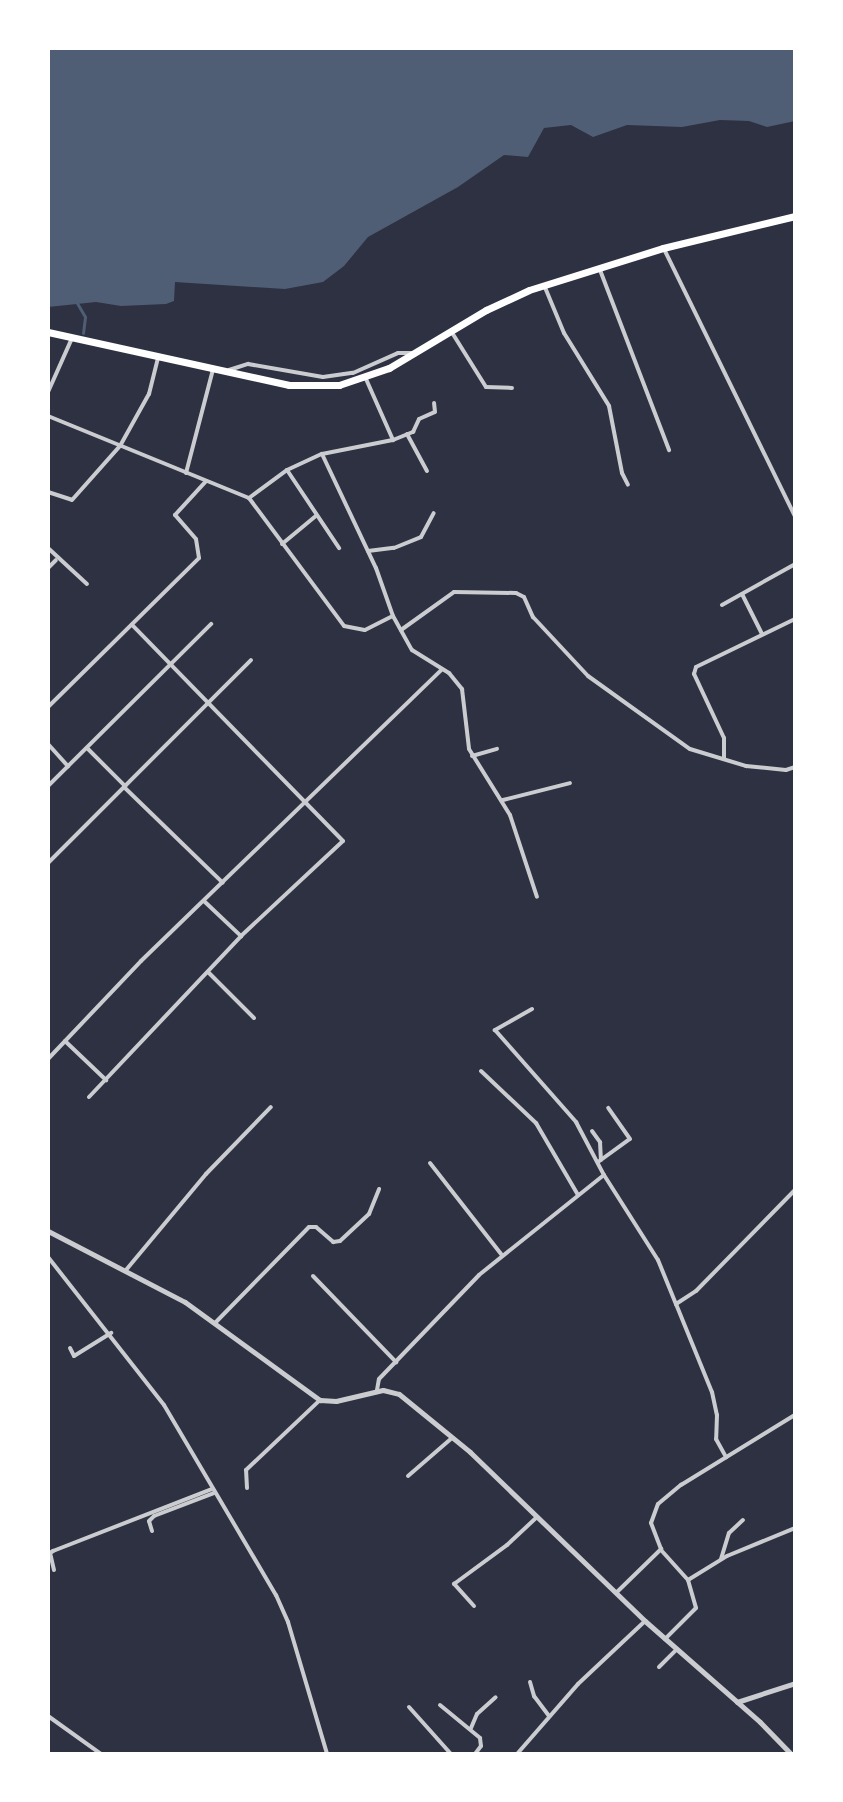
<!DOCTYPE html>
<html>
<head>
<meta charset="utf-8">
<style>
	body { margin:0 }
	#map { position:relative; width:843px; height:1802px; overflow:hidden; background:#2d3142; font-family:"Alegreya Sans",sans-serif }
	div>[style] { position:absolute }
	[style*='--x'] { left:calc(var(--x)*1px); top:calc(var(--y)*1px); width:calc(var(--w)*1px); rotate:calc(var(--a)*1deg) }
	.water>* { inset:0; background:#4f5d75 }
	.stream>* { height:3px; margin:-1.5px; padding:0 1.5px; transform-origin:1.5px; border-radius:1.5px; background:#4f5d75 }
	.minor>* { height:4px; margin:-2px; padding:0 2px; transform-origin:2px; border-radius:2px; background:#caccd0 }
	.tertiary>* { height:5px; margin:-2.5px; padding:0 2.5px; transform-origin:2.5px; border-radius:2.5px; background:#caccd0 }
	.primary>* { height:7px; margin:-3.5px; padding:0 3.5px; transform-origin:3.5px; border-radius:3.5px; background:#fff }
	span { translate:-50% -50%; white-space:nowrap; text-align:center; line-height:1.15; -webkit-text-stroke:8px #fff; paint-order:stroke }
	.frame { position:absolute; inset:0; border:50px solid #fff; pointer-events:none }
</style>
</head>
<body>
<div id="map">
	<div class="water">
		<i style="clip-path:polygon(48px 48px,795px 48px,795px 121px,767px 127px,749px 121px,720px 120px,682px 127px,627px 125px,593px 137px,571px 125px,544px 128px,528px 157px,504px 155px,458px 187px,368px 237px,344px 266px,323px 282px,285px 289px,175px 282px,174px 301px,166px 304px,121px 306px,96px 302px,48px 307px)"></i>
	</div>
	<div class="stream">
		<i style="--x:77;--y:303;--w:16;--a:60"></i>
		<i style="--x:85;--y:317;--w:16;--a:97"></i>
	</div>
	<div class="minor">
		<i style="--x:664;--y:249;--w:297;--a:63.9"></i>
		<i style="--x:600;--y:270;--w:193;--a:69"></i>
		<i style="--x:544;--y:285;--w:52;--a:67.4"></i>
		<i style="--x:564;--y:333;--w:86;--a:58.3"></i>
		<i style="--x:609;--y:406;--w:68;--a:79"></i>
		<i style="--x:622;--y:473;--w:13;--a:63"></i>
		<i style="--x:451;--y:331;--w:66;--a:58"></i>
		<i style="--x:486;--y:387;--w:26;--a:2"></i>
		<i style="--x:229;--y:370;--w:20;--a:-18"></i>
		<i style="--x:248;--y:364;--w:76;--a:9.8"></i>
		<i style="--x:323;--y:377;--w:30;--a:-8"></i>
		<i style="--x:353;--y:373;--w:49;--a:-24"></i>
		<i style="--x:398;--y:353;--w:15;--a:0"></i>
		<i style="--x:366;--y:379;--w:67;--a:66.1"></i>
		<i style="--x:48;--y:392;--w:59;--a:-66"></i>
		<i style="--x:48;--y:416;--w:217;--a:22.2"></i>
		<i style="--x:249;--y:498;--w:159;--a:53.4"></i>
		<i style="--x:344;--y:626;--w:21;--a:11"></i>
		<i style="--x:365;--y:630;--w:31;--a:-27"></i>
		<i style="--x:407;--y:434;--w:42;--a:61.6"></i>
		<i style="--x:322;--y:454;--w:72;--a:-11.2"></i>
		<i style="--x:393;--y:440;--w:22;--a:-22"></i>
		<i style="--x:413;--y:432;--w:14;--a:-65"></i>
		<i style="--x:419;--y:419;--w:17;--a:-24"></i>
		<i style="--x:435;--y:412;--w:9;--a:-96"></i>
		<i style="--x:287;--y:470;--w:94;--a:56.3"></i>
		<i style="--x:186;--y:473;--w:107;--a:-75.4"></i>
		<i style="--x:48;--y:492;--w:25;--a:18"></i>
		<i style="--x:72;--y:500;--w:72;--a:-48.4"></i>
		<i style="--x:120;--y:446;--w:60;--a:-60.9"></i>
		<i style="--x:149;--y:394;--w:38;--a:-76"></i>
		<i style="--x:249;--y:498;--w:47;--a:-36.4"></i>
		<i style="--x:287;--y:470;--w:38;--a:-25"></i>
		<i style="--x:322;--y:454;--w:126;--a:64.7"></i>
		<i style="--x:376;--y:568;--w:51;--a:70.5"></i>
		<i style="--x:393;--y:616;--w:39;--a:61"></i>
		<i style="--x:412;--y:650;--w:44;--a:31.9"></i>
		<i style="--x:449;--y:673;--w:21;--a:51"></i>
		<i style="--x:462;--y:689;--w:60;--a:83.3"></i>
		<i style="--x:469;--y:749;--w:78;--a:58.2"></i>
		<i style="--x:510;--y:815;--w:86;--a:71.8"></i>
		<i style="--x:282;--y:544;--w:45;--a:-39.6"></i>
		<i style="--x:48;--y:548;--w:53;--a:42.7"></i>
		<i style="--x:368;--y:551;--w:26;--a:-7"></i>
		<i style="--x:394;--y:548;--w:29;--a:-22"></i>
		<i style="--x:421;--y:537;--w:27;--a:-62"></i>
		<i style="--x:48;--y:568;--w:11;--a:-45"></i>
		<i style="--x:742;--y:594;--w:45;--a:63.4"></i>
		<i style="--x:722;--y:605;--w:84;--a:-29.3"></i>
		<i style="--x:401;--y:630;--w:65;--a:-35.6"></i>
		<i style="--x:454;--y:592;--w:62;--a:0.9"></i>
		<i style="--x:516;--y:593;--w:9;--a:27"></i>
		<i style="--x:524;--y:597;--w:22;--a:66"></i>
		<i style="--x:533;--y:617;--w:81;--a:47"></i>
		<i style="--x:588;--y:676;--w:125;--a:35.6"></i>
		<i style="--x:690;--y:749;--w:59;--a:16.9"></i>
		<i style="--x:746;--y:766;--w:40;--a:5.7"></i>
		<i style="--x:786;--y:770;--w:9;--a:-18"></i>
		<i style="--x:48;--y:707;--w:212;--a:-44.6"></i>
		<i style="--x:199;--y:558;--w:19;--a:-99"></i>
		<i style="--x:196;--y:539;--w:32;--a:-131"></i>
		<i style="--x:175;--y:515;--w:46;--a:-47.6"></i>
		<i style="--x:48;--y:744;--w:30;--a:48"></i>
		<i style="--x:87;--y:748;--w:54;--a:45"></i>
		<i style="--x:472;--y:756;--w:26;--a:-16"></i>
		<i style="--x:724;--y:759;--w:21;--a:-90"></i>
		<i style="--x:724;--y:738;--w:71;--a:-115.1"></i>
		<i style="--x:694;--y:674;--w:7;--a:-74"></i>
		<i style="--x:696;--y:667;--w:110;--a:-25.9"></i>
		<i style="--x:48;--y:786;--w:230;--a:-44.8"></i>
		<i style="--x:125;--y:788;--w:136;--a:44.1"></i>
		<i style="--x:503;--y:800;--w:69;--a:-14.2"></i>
		<i style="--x:48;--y:863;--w:287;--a:-45"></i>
		<i style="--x:205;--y:902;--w:50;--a:43.4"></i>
		<i style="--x:208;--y:972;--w:65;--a:45"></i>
		<i style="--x:532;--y:1009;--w:43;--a:150.4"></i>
		<i style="--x:495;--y:1030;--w:123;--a:48.6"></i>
		<i style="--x:576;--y:1122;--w:60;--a:62.2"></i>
		<i style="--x:604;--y:1175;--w:101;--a:57.6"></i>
		<i style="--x:658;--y:1260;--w:48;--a:67.8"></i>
		<i style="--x:676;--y:1304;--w:24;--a:-33"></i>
		<i style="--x:696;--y:1291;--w:141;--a:-45.6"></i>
		<i style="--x:65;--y:1041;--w:57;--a:43.6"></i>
		<i style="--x:48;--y:1059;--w:135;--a:-46.5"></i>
		<i style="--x:141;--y:961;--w:418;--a:-44.1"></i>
		<i style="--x:481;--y:1071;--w:76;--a:43.4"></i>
		<i style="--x:536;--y:1123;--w:83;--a:59.7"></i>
		<i style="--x:89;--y:1097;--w:221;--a:-46.6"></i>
		<i style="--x:241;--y:936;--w:139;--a:-43"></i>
		<i style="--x:343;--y:841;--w:302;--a:-134.3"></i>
		<i style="--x:592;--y:1131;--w:14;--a:54"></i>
		<i style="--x:600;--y:1142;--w:18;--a:87"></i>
		<i style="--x:598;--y:1162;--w:39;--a:-36"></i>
		<i style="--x:630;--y:1139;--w:38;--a:-125"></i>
		<i style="--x:430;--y:1163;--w:117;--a:52"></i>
		<i style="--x:48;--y:1257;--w:188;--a:51.9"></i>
		<i style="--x:164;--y:1405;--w:221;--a:59.5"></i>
		<i style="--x:276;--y:1595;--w:30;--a:66"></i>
		<i style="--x:288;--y:1622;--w:138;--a:73.5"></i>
		<i style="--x:126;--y:1270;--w:125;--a:-50.2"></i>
		<i style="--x:206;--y:1174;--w:93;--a:-45.9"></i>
		<i style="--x:313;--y:1276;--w:120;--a:46"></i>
		<i style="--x:676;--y:1304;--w:95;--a:67.8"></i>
		<i style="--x:712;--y:1392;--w:24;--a:78"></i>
		<i style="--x:717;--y:1415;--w:24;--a:92"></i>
		<i style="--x:716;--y:1439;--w:21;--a:61"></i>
		<i style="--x:215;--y:1323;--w:134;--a:-45.6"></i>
		<i style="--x:309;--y:1227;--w:7;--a:0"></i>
		<i style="--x:316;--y:1227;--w:23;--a:41"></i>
		<i style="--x:333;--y:1242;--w:7;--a:-8"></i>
		<i style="--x:340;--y:1241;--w:40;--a:-43"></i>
		<i style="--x:369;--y:1214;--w:27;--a:-68"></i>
		<i style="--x:70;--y:1348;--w:9;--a:63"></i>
		<i style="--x:74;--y:1356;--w:44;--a:-31.9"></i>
		<i style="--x:377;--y:1390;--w:11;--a:-80"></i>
		<i style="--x:379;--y:1379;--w:144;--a:-46.1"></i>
		<i style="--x:479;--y:1275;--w:160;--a:-38.7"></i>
		<i style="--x:408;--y:1476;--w:58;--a:-40.8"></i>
		<i style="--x:247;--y:1488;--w:18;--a:-93"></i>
		<i style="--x:246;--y:1470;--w:102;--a:-43.4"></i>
		<i style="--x:152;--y:1531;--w:10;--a:-107"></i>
		<i style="--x:149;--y:1521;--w:7;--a:-45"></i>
		<i style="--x:154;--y:1516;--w:64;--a:-21"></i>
		<i style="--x:661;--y:1550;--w:40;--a:48"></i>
		<i style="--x:688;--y:1580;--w:29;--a:74"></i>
		<i style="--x:696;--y:1608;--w:44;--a:135"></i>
		<i style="--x:721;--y:1559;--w:27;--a:-73"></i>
		<i style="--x:729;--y:1533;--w:19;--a:-43"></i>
		<i style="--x:54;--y:1570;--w:17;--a:-103"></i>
		<i style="--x:50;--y:1553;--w:4;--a:-34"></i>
		<i style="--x:53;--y:1551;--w:171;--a:-21.3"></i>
		<i style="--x:688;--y:1580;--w:46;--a:-31.6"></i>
		<i style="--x:727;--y:1556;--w:74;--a:-22.4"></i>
		<i style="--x:617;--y:1592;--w:62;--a:-44.3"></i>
		<i style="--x:661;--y:1549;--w:28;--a:-111"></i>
		<i style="--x:651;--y:1523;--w:20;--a:-70"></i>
		<i style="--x:658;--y:1504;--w:30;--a:-40"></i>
		<i style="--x:681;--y:1485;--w:134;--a:-31.6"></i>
		<i style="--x:474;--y:1606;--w:30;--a:-132"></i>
		<i style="--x:454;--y:1584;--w:66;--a:-36.3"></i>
		<i style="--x:507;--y:1545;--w:41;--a:-43"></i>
		<i style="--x:659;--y:1667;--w:25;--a:-45"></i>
		<i style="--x:530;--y:1682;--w:15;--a:74"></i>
		<i style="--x:534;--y:1696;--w:25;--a:53"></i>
		<i style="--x:440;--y:1705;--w:52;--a:39.5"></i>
		<i style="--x:480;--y:1738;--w:8;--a:83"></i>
		<i style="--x:481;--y:1746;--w:10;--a:127"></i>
		<i style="--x:409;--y:1707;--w:63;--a:48.2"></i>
		<i style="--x:48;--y:1716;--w:65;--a:35.6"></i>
		<i style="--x:471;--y:1728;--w:15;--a:-67"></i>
		<i style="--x:477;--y:1714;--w:25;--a:-42"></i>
		<i style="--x:517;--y:1754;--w:93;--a:-48.9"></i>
		<i style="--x:578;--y:1684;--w:92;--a:-43.2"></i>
	</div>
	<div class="tertiary">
		<i style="--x:48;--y:1231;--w:154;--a:27.4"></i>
		<i style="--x:185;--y:1302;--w:167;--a:36"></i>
		<i style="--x:320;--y:1400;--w:16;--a:4"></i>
		<i style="--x:336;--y:1401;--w:48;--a:-13.2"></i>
		<i style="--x:383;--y:1390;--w:16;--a:14"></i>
		<i style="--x:399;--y:1394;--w:92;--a:39.2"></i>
		<i style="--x:470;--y:1452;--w:243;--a:44"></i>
		<i style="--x:645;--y:1621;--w:153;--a:41.3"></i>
		<i style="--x:760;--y:1722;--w:45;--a:45.9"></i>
		<i style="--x:737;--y:1702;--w:61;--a:-18.1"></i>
	</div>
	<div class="primary">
		<i style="--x:48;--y:332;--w:247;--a:12.4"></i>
		<i style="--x:289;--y:385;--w:50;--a:0"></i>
		<i style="--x:339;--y:385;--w:53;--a:-18.8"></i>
		<i style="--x:389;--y:368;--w:113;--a:-30.9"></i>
		<i style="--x:486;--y:310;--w:47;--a:-24.9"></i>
		<i style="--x:529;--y:290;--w:140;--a:-17.4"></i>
		<i style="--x:663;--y:248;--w:136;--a:-13.6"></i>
	</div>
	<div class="frame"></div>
</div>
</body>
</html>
